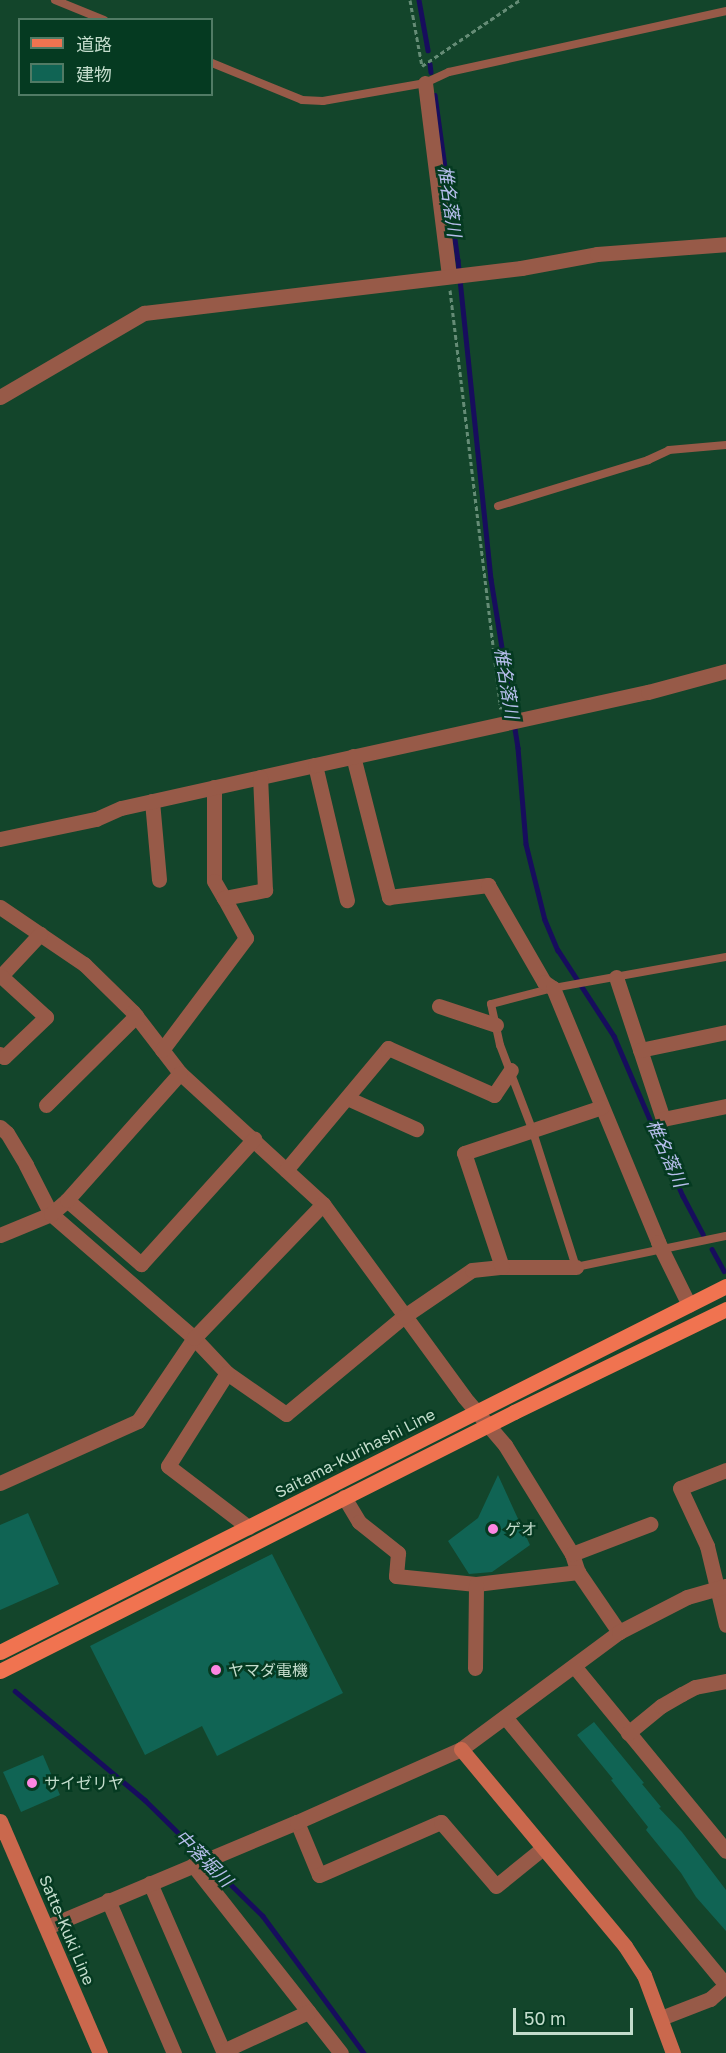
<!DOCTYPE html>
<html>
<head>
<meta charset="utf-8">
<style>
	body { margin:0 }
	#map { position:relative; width:726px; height:2053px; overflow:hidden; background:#13452b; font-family:"Golos Text","Noto Sans JP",sans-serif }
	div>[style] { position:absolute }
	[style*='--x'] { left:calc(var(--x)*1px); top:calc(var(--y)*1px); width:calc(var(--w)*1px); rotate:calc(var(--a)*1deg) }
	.stream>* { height:4.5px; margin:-2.25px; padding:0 2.25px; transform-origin:2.25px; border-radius:2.25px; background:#170d5d }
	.building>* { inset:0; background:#106454 }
	.path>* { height:3px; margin-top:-1.5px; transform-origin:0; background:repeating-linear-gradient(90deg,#658c76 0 4.5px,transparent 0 7.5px) }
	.lane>* { height:8px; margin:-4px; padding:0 4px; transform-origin:4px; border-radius:4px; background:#975a48 }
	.street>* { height:15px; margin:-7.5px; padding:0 7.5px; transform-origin:7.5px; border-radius:7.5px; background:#975a48 }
	.secondary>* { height:15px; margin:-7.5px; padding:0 7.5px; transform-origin:7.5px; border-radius:7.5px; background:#ca684d }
	.primary>* { height:15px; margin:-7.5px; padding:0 7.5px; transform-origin:7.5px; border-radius:7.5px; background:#f07350 }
	.dots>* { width:16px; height:16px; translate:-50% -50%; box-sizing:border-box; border:3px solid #053a21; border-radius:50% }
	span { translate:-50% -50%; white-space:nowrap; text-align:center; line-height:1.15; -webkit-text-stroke:5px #053a21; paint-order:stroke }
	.street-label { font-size:16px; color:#c3dccc }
	.poi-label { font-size:16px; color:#c3dccc }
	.left { translate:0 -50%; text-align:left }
	.water-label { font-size:18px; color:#b6beec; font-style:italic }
	.legend { position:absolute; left:18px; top:18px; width:195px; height:78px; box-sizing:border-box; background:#053a21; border:2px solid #517b65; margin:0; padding:8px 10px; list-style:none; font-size:18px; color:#c3dccc }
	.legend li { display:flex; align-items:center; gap:12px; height:30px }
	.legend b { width:30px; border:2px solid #517b65 }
	.scale { position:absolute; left:513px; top:2008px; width:120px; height:27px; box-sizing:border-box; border:3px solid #c3dccc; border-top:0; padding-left:8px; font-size:18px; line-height:21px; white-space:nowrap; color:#c3dccc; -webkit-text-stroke:4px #053a21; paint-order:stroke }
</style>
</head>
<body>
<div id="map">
	<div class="stream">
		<i style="--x:419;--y:0;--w:51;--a:79.8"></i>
		<i style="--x:430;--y:64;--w:8;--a:83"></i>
		<i style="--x:435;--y:95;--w:167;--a:82.1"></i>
		<i style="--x:458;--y:260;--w:321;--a:84.1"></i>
		<i style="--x:491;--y:579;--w:171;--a:80.9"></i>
		<i style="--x:518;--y:748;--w:96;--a:85.2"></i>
		<i style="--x:526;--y:844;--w:78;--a:76"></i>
		<i style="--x:545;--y:920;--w:33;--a:67"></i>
		<i style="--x:558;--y:950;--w:103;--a:56.9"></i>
		<i style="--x:614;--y:1036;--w:174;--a:66.7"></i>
		<i style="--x:683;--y:1196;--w:43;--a:62.2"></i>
		<i style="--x:712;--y:1249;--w:25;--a:61"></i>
		<i style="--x:15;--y:1691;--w:170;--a:40"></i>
		<i style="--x:145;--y:1800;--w:165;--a:44.5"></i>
		<i style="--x:263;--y:1916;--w:170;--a:53.6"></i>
	</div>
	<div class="building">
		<i style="clip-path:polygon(498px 1475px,530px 1545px,492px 1572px,469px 1574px,448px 1541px,478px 1518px)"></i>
		<i style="clip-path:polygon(28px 1513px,59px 1584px,0 1610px,0 1525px)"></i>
		<i style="clip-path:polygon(272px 1554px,343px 1693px,217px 1756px,202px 1726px,145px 1755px,90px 1646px)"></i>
		<i style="clip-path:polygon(594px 1722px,644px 1783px,642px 1784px,661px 1807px,659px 1808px,682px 1832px,726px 1890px,726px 1931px,696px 1897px,681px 1873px,646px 1830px,648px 1827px,611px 1780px,613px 1779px,577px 1735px)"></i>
		<i style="clip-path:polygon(43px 1755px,60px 1795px,21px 1812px,3px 1772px)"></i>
	</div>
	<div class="path">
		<i style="--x:410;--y:0;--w:67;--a:79.7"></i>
		<i style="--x:422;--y:66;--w:118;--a:-34"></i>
		<i style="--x:450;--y:290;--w:422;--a:83.1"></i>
	</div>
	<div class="lane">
		<i style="--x:55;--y:0;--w:53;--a:22.2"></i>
		<i style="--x:212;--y:63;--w:97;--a:22.3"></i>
		<i style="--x:302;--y:100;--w:21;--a:3"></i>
		<i style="--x:323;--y:101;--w:104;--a:-10"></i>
		<i style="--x:425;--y:83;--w:26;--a:-25"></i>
		<i style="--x:449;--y:72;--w:284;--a:-12.4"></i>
		<i style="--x:498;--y:506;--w:157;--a:-17"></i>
		<i style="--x:648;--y:460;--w:23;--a:-25"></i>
		<i style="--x:669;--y:450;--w:57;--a:-5"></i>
		<i style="--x:726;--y:957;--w:176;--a:169.8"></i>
		<i style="--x:553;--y:988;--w:64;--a:165.5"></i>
		<i style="--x:491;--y:1004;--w:42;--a:77.6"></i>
		<i style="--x:500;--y:1045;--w:90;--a:69.1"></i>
		<i style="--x:532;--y:1129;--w:145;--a:72.3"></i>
		<i style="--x:576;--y:1267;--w:153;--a:-11.7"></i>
	</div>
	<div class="street">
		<i style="--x:425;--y:83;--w:194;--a:82.9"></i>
		<i style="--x:0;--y:397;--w:167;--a:-30.3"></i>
		<i style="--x:144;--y:313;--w:380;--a:-6.8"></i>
		<i style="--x:521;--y:268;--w:77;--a:-10.4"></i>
		<i style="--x:597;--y:254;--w:129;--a:-4.4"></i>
		<i style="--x:353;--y:756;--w:146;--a:75.7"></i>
		<i style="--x:389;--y:897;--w:100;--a:-6.9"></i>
		<i style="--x:488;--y:885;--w:112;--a:60"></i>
		<i style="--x:544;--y:982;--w:11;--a:34"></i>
		<i style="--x:553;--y:988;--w:275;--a:67.5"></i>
		<i style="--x:658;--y:1242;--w:70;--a:63.8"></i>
		<i style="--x:315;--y:765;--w:139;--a:76.7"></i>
		<i style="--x:214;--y:787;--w:94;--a:90"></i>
		<i style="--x:214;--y:881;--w:20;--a:60"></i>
		<i style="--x:152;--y:801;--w:79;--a:84.9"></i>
		<i style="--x:0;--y:839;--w:98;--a:-11.8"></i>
		<i style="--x:96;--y:819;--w:27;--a:-24"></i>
		<i style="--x:121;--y:808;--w:199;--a:-12.5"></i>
		<i style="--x:315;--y:765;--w:341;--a:-12.4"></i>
		<i style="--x:648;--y:692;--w:81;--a:-15.1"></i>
		<i style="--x:0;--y:907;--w:102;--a:34.2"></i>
		<i style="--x:84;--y:964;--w:69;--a:44.4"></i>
		<i style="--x:133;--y:1012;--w:77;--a:52.4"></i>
		<i style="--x:180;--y:1073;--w:194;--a:42.5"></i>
		<i style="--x:323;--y:1204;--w:239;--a:53.8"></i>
		<i style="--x:464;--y:1397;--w:63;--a:49.5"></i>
		<i style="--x:505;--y:1445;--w:128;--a:58.4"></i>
		<i style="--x:572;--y:1554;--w:19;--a:72"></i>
		<i style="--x:578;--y:1572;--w:73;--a:55.7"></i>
		<i style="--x:0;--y:977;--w:59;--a:-47.1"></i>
		<i style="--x:616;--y:977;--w:150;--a:71.7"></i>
		<i style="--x:663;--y:1119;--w:64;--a:-11.7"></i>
		<i style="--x:439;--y:1006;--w:60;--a:18.4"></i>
		<i style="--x:162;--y:1050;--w:140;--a:-53.1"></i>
		<i style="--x:246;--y:938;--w:46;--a:-118.8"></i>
		<i style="--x:224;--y:898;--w:42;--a:-11"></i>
		<i style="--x:265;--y:890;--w:113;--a:-92.5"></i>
		<i style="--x:640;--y:1050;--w:88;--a:-11.8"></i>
		<i style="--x:0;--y:1054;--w:5;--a:37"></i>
		<i style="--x:4;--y:1057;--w:58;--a:-43.6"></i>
		<i style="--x:46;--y:1017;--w:61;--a:-137.7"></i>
		<i style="--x:347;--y:1098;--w:76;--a:24.2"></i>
		<i style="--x:46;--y:1105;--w:127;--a:-44.7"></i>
		<i style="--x:0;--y:1127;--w:9;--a:41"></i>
		<i style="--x:7;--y:1133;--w:37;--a:59"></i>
		<i style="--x:26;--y:1165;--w:55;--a:63"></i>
		<i style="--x:51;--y:1214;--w:189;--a:40.9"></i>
		<i style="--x:194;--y:1338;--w:48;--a:46.7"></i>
		<i style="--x:227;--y:1373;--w:72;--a:34.8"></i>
		<i style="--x:286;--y:1414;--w:152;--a:-39.7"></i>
		<i style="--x:403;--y:1317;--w:83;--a:-34.3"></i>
		<i style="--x:472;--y:1270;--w:30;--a:-6"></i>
		<i style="--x:286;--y:1170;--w:159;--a:-50.1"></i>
		<i style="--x:388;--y:1048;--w:116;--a:23.9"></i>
		<i style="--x:494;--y:1095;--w:30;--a:-56"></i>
		<i style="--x:67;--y:1200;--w:98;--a:40.9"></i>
		<i style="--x:141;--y:1264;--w:169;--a:-47.9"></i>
		<i style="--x:0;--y:1235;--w:55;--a:-22.4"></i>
		<i style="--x:51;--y:1214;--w:21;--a:-41"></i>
		<i style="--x:67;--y:1200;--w:170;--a:-48.3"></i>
		<i style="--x:576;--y:1267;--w:74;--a:180"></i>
		<i style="--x:502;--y:1267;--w:120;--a:-108.4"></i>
		<i style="--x:464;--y:1153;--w:145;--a:-18.4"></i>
		<i style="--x:227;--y:1373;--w:110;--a:122.4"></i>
		<i style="--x:168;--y:1466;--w:101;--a:37.3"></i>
		<i style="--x:726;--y:1470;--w:49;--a:158.6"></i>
		<i style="--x:680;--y:1488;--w:64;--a:65"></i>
		<i style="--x:707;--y:1546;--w:81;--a:76.5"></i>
		<i style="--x:0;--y:1483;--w:151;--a:-24.2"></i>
		<i style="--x:138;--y:1421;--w:100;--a:-56"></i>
		<i style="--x:194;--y:1338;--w:186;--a:-46.1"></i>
		<i style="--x:344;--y:1497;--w:29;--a:59"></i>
		<i style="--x:359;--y:1522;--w:50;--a:38.5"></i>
		<i style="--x:398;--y:1553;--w:23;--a:95"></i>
		<i style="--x:396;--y:1576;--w:80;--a:5.7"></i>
		<i style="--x:476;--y:1584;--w:103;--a:-6.7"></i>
		<i style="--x:572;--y:1554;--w:84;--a:-21"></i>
		<i style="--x:574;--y:1666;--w:239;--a:50.6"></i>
		<i style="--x:475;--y:1668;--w:84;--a:-89.3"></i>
		<i style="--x:505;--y:1717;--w:347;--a:50.5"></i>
		<i style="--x:628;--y:1733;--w:43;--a:-39.3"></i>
		<i style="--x:661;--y:1706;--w:24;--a:-30"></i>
		<i style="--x:682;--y:1694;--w:15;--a:-28"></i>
		<i style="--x:695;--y:1687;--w:32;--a:-11"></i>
		<i style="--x:297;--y:1822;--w:57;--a:67.5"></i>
		<i style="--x:319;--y:1875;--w:133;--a:-23.5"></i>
		<i style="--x:441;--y:1822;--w:84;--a:49.3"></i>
		<i style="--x:496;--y:1886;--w:60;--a:-39"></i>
		<i style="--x:193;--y:1865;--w:239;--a:51.8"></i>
		<i style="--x:150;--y:1883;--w:183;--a:66.5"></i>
		<i style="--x:223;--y:2051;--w:94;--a:-24.6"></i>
		<i style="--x:108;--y:1900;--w:167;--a:66.7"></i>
		<i style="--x:47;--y:1927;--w:271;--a:-22.8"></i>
		<i style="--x:297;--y:1822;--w:180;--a:-24"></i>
		<i style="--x:461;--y:1749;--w:197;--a:-36.5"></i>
		<i style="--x:619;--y:1632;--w:76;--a:-27.2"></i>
		<i style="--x:687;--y:1597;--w:41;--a:-15.8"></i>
		<i style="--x:661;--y:2018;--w:53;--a:-21.2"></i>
		<i style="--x:710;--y:1999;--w:21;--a:-41"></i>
	</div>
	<div class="secondary">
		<i style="--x:461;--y:1749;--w:256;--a:50.2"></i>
		<i style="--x:625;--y:1946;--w:35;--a:57"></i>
		<i style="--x:644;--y:1975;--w:83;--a:69.6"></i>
		<i style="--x:0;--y:1821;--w:253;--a:66.7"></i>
	</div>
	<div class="primary">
		<i style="--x:0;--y:1652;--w:813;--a:-26.75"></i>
		<i style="--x:0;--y:1671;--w:576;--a:-26.74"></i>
		<i style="--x:514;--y:1412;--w:236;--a:-25.9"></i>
	</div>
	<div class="dots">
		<i style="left:493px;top:1529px;background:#fd86e2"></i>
		<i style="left:216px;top:1670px;background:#fd86e2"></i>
		<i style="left:32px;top:1783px;background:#fd86e2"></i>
	</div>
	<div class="street-label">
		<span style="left:355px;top:1453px;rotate:-27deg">Saitama-Kurihashi Line</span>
		<span style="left:67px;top:1930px;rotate:67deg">Satte-Kuki Line</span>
	</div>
	<div class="poi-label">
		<span class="left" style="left:505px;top:1529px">ゲオ</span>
		<span class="left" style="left:228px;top:1670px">ヤマダ電機</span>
		<span class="left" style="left:44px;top:1783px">サイゼリヤ</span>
	</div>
	<div class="water-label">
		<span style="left:450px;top:201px;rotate:82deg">椎名落川</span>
		<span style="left:507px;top:683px;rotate:81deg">椎名落川</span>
		<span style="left:667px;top:1153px;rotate:66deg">椎名落川</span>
		<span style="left:204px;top:1858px;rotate:45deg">中落堀川</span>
	</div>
	<ul class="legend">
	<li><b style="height:8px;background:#f07350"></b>道路</li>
	<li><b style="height:16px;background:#106454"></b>建物</li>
	</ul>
	<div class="scale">50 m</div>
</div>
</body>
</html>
